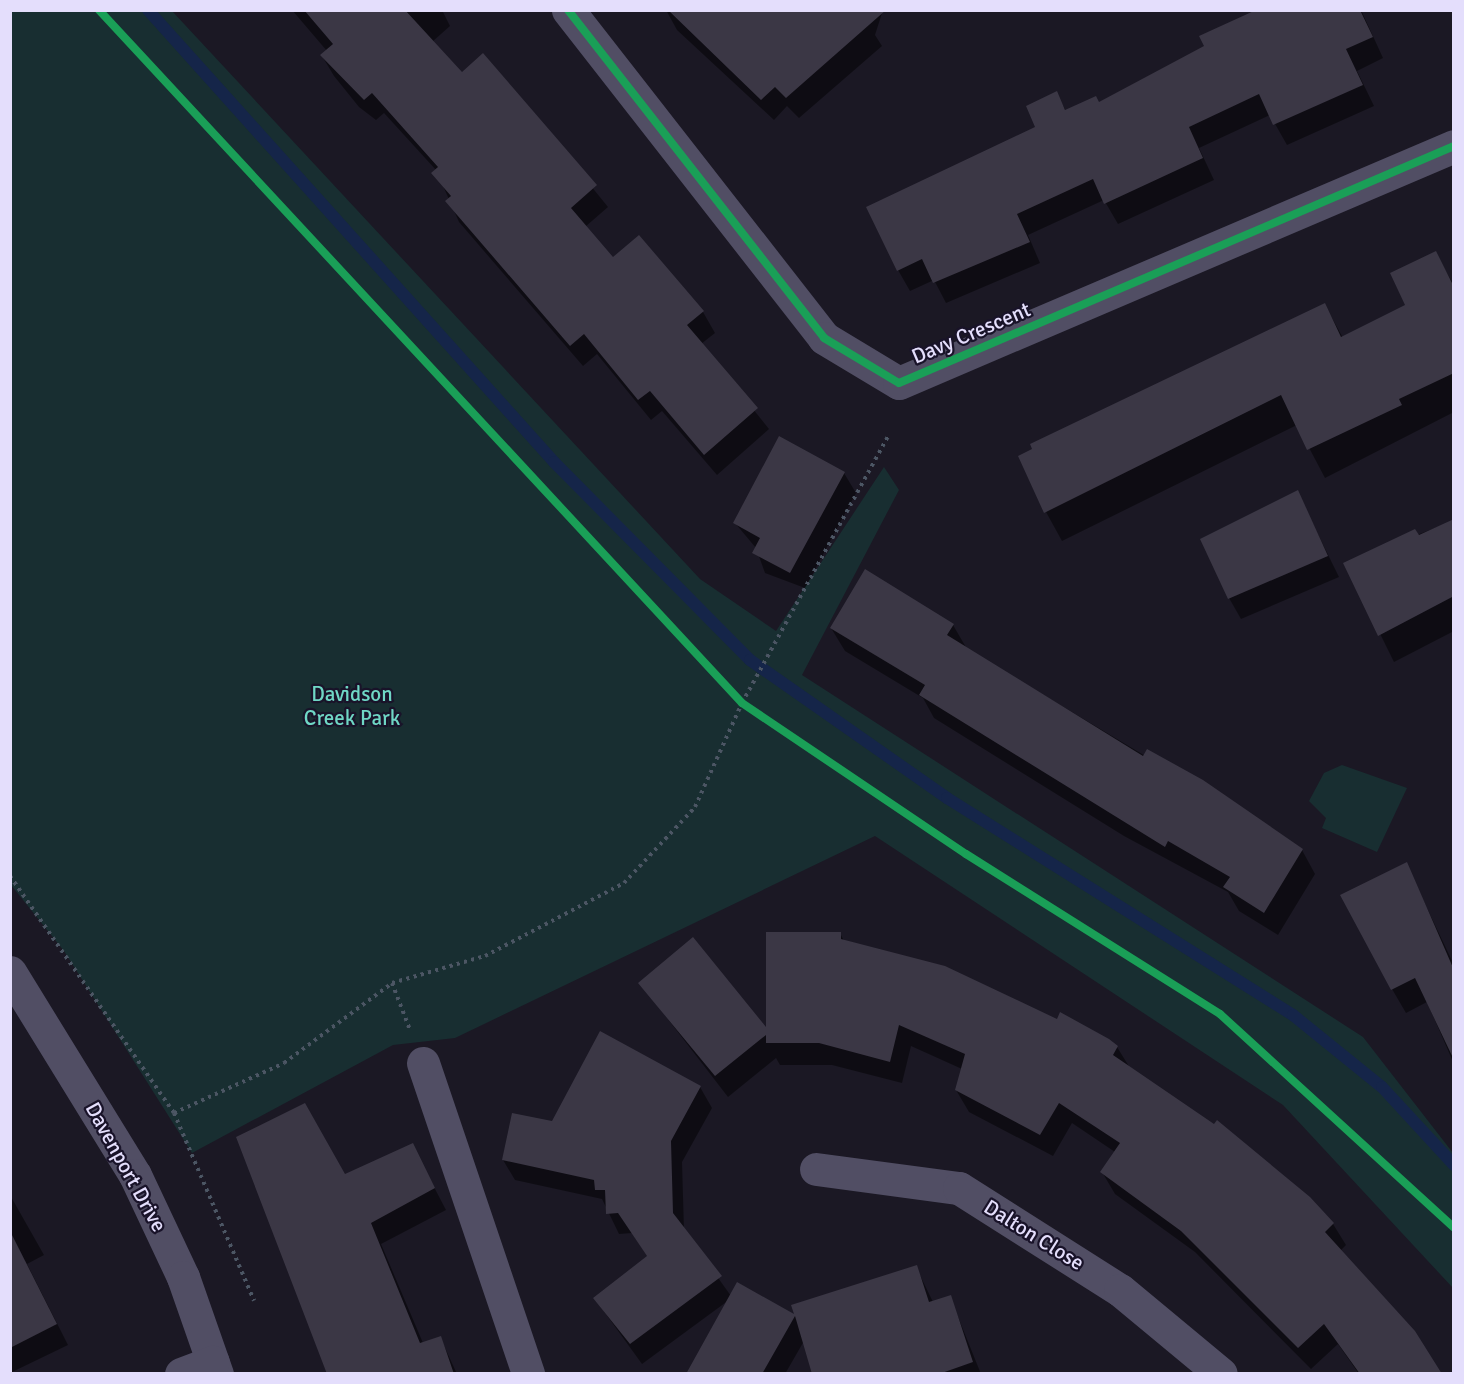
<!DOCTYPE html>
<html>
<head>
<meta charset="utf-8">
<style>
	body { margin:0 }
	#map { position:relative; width:1464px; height:1384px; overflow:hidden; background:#1b1824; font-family:Signika,sans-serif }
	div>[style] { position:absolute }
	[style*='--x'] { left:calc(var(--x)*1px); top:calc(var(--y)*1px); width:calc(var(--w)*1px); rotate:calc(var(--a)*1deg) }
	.green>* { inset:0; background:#182e31 }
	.shadow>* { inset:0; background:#0007 }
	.stream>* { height:12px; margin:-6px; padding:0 6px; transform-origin:6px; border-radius:6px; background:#152549 }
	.building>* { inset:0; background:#3b3745 }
	.path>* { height:4px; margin-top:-2px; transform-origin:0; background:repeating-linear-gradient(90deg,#4c5664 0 3px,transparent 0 7.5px) }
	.minor>* { height:33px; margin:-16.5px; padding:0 16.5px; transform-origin:16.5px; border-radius:16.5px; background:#514e64 }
	.cycleway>* { height:8px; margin:-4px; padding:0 4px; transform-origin:4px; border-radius:4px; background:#1a9f57 }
	span { translate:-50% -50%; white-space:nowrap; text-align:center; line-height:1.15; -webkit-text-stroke:4.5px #191329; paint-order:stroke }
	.street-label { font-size:21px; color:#e4defc }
	.park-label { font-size:21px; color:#6fd7c5 }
	.frame { position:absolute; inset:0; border:12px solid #e4defc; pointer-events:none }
</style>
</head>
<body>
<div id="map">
	<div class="green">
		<i style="clip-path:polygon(11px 10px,172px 11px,700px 579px,776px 631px,884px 467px,899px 490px,802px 675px,1363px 1037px,1453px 1153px,1453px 1288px,1283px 1105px,875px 836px,455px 1038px,393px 1045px,192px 1153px,64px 951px,11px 885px)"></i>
		<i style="clip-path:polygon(1342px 765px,1407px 788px,1377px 852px,1322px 828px,1326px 818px,1309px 801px,1324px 773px)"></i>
	</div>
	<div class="shadow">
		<i style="clip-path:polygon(292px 10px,442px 10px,450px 26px,432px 42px,462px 74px,509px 85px,608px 207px,585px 227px,613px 259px,639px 237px,703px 312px,715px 333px,701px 344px,769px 429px,717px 475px,662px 411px,651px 420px,597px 354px,583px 366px,459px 222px,436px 170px,384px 113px,376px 120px,359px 107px,334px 76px,322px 56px,327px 51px)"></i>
		<i style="clip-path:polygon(666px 10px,883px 10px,875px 35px,882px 46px,799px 118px,787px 106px,774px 120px,677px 30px)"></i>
		<i style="clip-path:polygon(1260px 10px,1361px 10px,1383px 58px,1357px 71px,1374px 106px,1287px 145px,1270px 115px,1199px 148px,1214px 180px,1118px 224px,1104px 200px,1028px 235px,1040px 263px,946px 303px,934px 280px,910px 291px,898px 270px,1037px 128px,1056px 93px,1066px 111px,1099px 103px,1206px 47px)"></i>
		<i style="clip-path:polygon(1435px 253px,1454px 285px,1454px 412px,1325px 478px,1297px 425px,1062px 541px,1046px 512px,1325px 305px,1343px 338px,1407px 306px)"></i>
		<i style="clip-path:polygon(844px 473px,856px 493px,805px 588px,765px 573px,756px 548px,735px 523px)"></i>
		<i style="clip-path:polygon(1297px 492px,1339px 577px,1241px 619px,1229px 598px)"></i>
		<i style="clip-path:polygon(1453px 521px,1454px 631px,1394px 662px,1345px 563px)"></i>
		<i style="clip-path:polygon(953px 625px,967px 649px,1302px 850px,1315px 874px,1278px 935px,1239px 911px,1228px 892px,1124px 836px,934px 718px,923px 698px,845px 651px,831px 628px)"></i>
		<i style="clip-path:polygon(1406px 864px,1454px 965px,1454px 1064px,1427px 1002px,1406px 1013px,1392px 989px)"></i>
		<i style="clip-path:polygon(840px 933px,844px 941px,1117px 1047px,1130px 1068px,1333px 1224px,1346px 1245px,1340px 1251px,1441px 1374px,1359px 1374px,1338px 1344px,1311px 1369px,1195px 1252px,1115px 1194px,1102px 1172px,1115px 1152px,1072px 1123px,1053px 1156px,969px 1112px,956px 1090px,962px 1069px,911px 1046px,902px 1083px,832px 1065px,780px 1065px,776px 1058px,728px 1097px,640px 983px,767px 1031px)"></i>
		<i style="clip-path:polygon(700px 1087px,712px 1108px,682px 1162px,684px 1230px,731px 1296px,738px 1284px,797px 1317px,916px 1267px,933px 1302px,950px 1297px,981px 1374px,813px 1374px,804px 1341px,785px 1374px,688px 1374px,729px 1300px,642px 1364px,595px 1299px,648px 1257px,632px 1233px,619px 1234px,602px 1199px,515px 1180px,503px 1160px,552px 1123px)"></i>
		<i style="clip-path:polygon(412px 1145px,446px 1210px,381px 1244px,423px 1343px,440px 1337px,457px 1374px,328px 1374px,344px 1176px)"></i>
		<i style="clip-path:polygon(10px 1195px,44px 1255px,27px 1264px,68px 1345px,10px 1373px)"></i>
	</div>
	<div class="stream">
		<i style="--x:148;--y:10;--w:608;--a:48.07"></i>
		<i style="--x:554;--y:462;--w:279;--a:45.3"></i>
		<i style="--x:750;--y:660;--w:241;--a:35"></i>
		<i style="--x:947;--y:798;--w:408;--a:32.1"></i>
		<i style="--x:1293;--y:1015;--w:114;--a:39"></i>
		<i style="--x:1382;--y:1087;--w:106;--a:47.3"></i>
	</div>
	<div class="building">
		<i style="clip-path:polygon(304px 10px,405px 10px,462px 72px,483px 53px,597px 185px,571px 208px,613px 257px,639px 235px,704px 311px,687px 325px,758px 408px,704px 455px,650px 391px,638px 400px,584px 334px,570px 346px,445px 201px,451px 196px,431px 173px,438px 167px,372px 93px,364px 100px,320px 55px,333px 44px)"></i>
		<i style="clip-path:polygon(668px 10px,886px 10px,786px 98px,775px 87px,761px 100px)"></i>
		<i style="clip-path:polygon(1256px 10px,1360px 10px,1373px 37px,1346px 49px,1363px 85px,1273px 125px,1259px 94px,1189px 127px,1203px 158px,1104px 204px,1093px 179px,1017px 214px,1030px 242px,933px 283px,922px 259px,897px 271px,866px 207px,1035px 127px,1026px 106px,1057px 91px,1065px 110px,1096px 96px,1099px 102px,1204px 46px,1199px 36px)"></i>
		<i style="clip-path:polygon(1436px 251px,1454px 287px,1454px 373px,1399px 399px,1402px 405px,1307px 450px,1281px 395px,1044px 513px,1018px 456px,1032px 449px,1030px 444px,1325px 303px,1341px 337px,1405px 305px,1390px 273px)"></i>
		<i style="clip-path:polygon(779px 436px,845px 472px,790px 573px,752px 553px,760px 538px,733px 523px)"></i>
		<i style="clip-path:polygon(1298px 490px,1328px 556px,1228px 599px,1200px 539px)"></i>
		<i style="clip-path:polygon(1454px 519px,1454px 596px,1378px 636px,1343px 563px,1415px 529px,1419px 535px)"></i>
		<i style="clip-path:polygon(865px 569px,954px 624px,947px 635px,1143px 756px,1147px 749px,1203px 780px,1303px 849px,1264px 913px,1223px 887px,1230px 877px,1168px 841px,1165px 847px,919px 695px,925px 685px,830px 628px)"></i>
		<i style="clip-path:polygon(1407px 862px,1454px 970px,1454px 1060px,1415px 978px,1391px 990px,1340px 895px)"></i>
		<i style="clip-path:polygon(766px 932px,841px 932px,841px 939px,945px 966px,1057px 1019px,1060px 1012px,1109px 1039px,1118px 1046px,1113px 1055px,1214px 1124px,1217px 1120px,1310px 1197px,1334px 1223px,1325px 1232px,1415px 1331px,1442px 1374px,1360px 1374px,1324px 1324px,1298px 1348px,1181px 1231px,1100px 1172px,1120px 1143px,1059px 1103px,1040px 1135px,955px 1090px,965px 1054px,899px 1025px,890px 1062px,819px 1043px,766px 1043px,766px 1035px,715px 1076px,638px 983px,693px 937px,766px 1027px)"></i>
		<i style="clip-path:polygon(600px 1031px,701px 1086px,671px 1141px,673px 1213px,722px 1276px,630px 1344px,593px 1298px,647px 1256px,618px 1213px,606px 1214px,605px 1190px,595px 1190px,594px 1180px,502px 1160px,512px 1113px,552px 1121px)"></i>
		<i style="clip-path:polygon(305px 1103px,345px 1174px,413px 1143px,435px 1188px,371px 1223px,420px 1343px,441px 1336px,454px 1374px,327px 1374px,236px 1137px)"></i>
		<i style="clip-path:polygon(10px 1231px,57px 1324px,10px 1348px)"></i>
		<i style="clip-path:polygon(917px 1265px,929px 1302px,951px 1295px,973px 1362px,939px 1374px,812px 1374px,795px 1316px,762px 1374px,686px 1374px,737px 1282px,794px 1314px,791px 1305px)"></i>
	</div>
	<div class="path">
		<i style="--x:10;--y:876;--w:288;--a:55.3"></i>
		<i style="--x:174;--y:1113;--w:204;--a:66.9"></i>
		<i style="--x:392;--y:983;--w:50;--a:69"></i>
		<i style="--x:174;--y:1113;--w:121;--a:-24.4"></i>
		<i style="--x:284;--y:1063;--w:134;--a:-36.5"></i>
		<i style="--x:392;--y:983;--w:97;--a:-16.2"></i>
		<i style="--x:485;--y:956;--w:157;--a:-27.7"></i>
		<i style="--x:624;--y:883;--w:104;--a:-46.9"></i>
		<i style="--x:695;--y:807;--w:114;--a:-65.7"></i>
		<i style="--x:742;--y:703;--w:304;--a:-61.3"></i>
	</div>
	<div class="minor">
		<i style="--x:568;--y:10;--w:416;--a:52"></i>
		<i style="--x:824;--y:338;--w:87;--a:31"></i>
		<i style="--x:899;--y:383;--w:603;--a:-23.12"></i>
		<i style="--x:10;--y:972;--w:238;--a:58.4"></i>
		<i style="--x:135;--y:1175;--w:113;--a:64.8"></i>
		<i style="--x:183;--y:1277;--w:103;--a:70.7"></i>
		<i style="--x:423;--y:1063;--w:328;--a:71.3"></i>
		<i style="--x:816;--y:1169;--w:144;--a:7.6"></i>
		<i style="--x:959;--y:1188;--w:191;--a:32.4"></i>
		<i style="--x:1120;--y:1290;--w:131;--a:39.7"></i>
		<i style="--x:181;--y:1374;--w:34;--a:-21"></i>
	</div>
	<div class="cycleway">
		<i style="--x:99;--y:10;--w:945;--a:47.14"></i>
		<i style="--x:742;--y:703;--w:270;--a:34"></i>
		<i style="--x:966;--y:854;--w:300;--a:32.2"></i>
		<i style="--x:1220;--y:1014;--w:317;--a:42.4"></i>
		<i style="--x:568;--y:10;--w:416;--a:52"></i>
		<i style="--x:824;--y:338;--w:87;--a:31"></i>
		<i style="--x:899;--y:383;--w:603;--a:-23.12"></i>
	</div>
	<div class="street-label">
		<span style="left:971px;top:333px;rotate:-23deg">Davy Crescent</span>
		<span style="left:126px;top:1167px;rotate:61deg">Davenport Drive</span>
		<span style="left:1034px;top:1235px;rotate:32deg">Dalton Close</span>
	</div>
	<div class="park-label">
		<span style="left:352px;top:706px">Davidson<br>Creek Park</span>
	</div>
	<div class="frame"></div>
</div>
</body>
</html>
